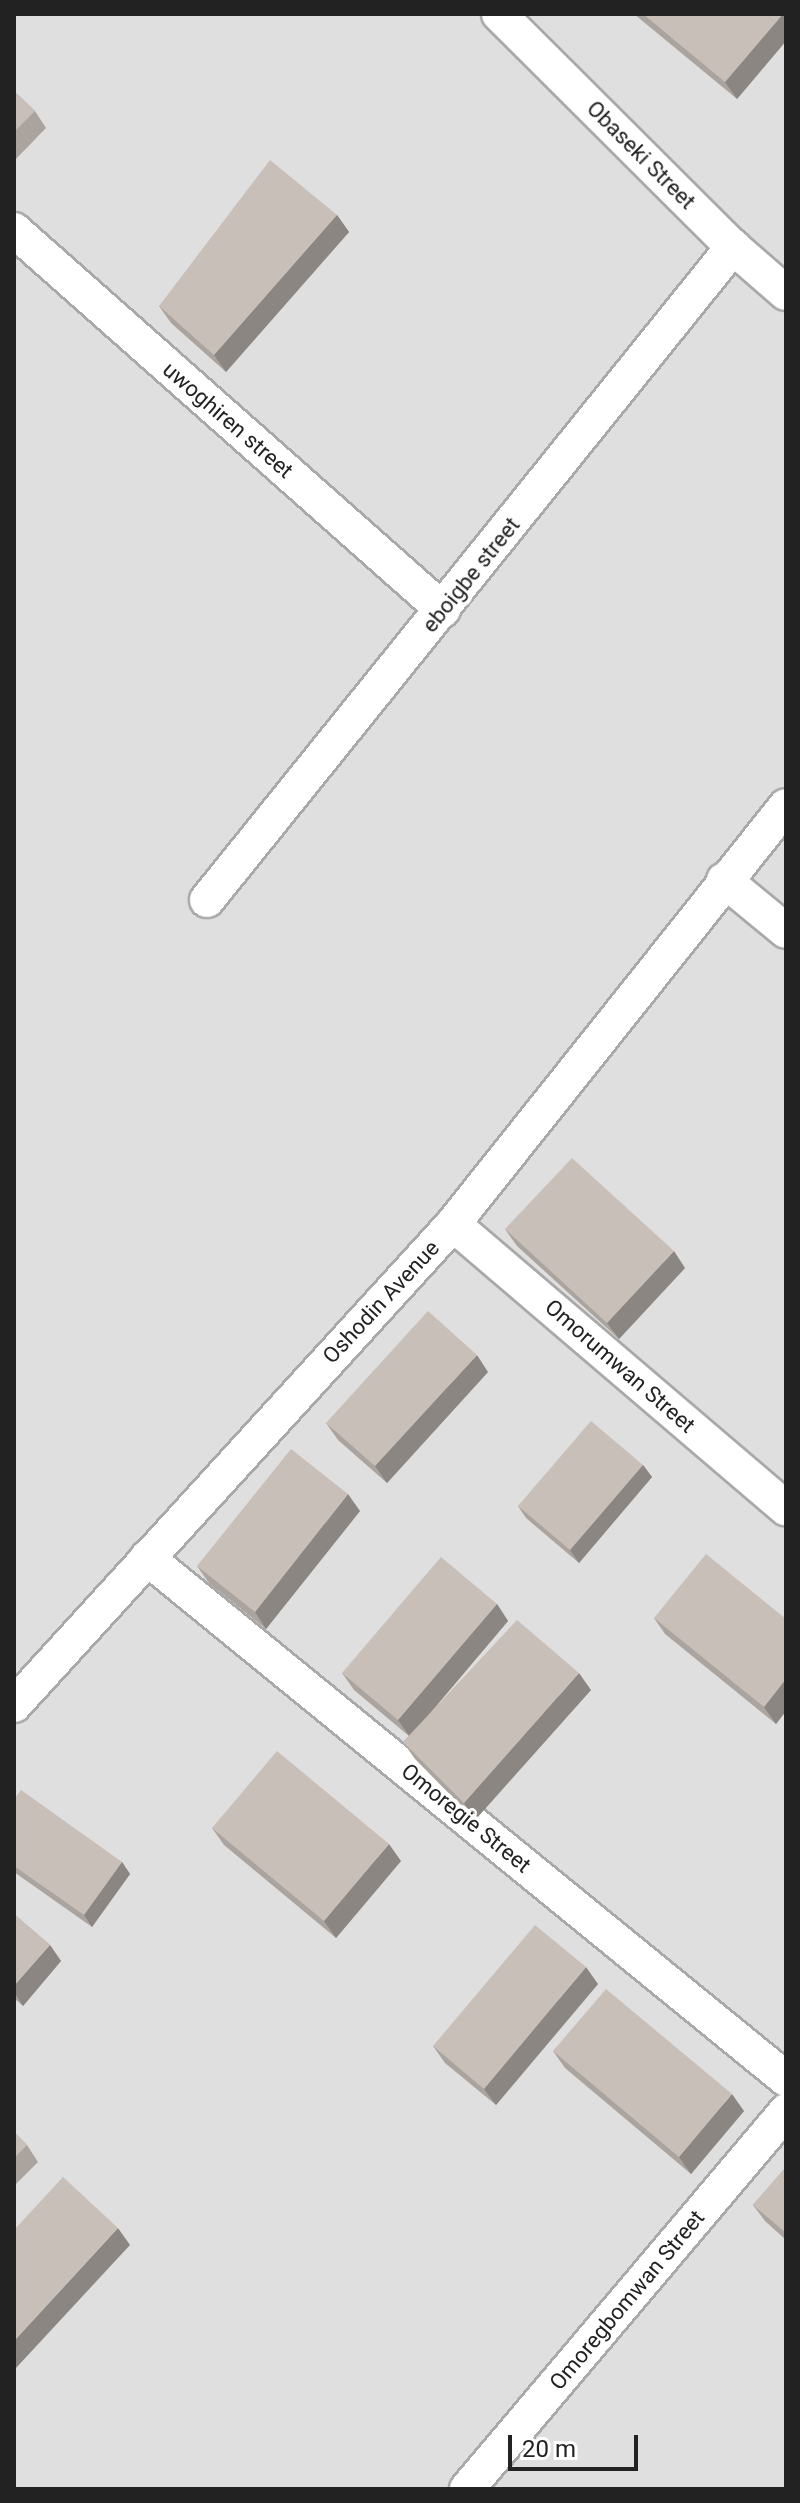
<!DOCTYPE html>
<html>
<head>
<meta charset="utf-8">
<style>
	body { margin:0 }
	#map { position:relative; width:800px; height:2503px; overflow:hidden; background:#f2efe9; font-family:Roboto,sans-serif }
	div>[style] { position:absolute }
	[style*='--x'] { left:calc(var(--x)*1px); top:calc(var(--y)*1px); width:calc(var(--w)*1px); rotate:calc(var(--a)*1deg) }
	.residential>* { inset:0; background:#e0dfdf }
	.roads { filter:drop-shadow(2px 0 #a9a9a9) drop-shadow(-2px 0 #a9a9a9) drop-shadow(0 2px #a9a9a9) drop-shadow(0 -2px #a9a9a9) }
	.minor>* { height:34px; margin:-17px; padding:0 17px; transform-origin:17px; border-radius:17px; background:#fff }
	.wall>* { inset:0; background:#aba49e }
	.shaded-wall>* { inset:0; background:#8b8681 }
	.building>* { inset:0; background:#c7bfb8 }
	span { translate:-50% -50%; white-space:nowrap; text-align:center; line-height:1.15; -webkit-text-stroke:8px #fff; paint-order:stroke }
	.street-label { font-size:22px; color:#222 }
	.frame { position:absolute; inset:0; border:16px solid #222; pointer-events:none }
	.scale { position:absolute; left:508px; top:2435px; width:130px; height:36px; box-sizing:border-box; border:4px solid #222; border-top:0; padding-left:10px; font-size:24px; line-height:28px; white-space:nowrap; color:#222; -webkit-text-stroke:6px #fff; paint-order:stroke }
</style>
</head>
<body>
<div id="map">
	<div class="residential">
		<i style="clip-path:polygon(14px 14px,786px 14px,786px 2489px,14px 2489px)"></i>
	</div>
	<div class="roads">
		<div class="minor">
			<i style="--x:499;--y:14;--w:330;--a:44.9"></i>
			<i style="--x:733;--y:247;--w:70;--a:41"></i>
			<i style="--x:14;--y:230;--w:573;--a:41.53"></i>
			<i style="--x:724;--y:880;--w:80;--a:39.4"></i>
			<i style="--x:207;--y:900;--w:839;--a:-51.15"></i>
			<i style="--x:453;--y:1224;--w:438;--a:40.5"></i>
			<i style="--x:147;--y:1558;--w:824;--a:39.19"></i>
			<i style="--x:14;--y:1705;--w:651;--a:-47.61"></i>
			<i style="--x:453;--y:1224;--w:534;--a:-51.46"></i>
			<i style="--x:467;--y:2489;--w:495;--a:-49.8"></i>
		</div>
	</div>
	<div class="wall">
		<i style="clip-path:polygon(634px 14px,786px 14px,786px 41px,737px 99px)"></i>
		<i style="clip-path:polygon(14px 91px,35px 111px,46px 128px,14px 161px)"></i>
		<i style="clip-path:polygon(337px 215px,349px 232px,226px 372px,171px 323px,159px 306px)"></i>
		<i style="clip-path:polygon(505px 1229px,685px 1268px,619px 1339px,517px 1246px)"></i>
		<i style="clip-path:polygon(488px 1372px,387px 1483px,338px 1440px,326px 1423px)"></i>
		<i style="clip-path:polygon(643px 1465px,652px 1477px,579px 1563px,526px 1518px,518px 1506px)"></i>
		<i style="clip-path:polygon(360px 1511px,266px 1629px,209px 1583px,197px 1566px)"></i>
		<i style="clip-path:polygon(497px 1604px,508px 1621px,426px 1718px,591px 1690px,475px 1820px,415px 1759px,403px 1742px,409px 1736px,354px 1690px,342px 1673px)"></i>
		<i style="clip-path:polygon(654px 1618px,786px 1619px,786px 1711px,776px 1724px,665px 1634px)"></i>
		<i style="clip-path:polygon(14px 1799px,122px 1862px,130px 1874px,92px 1927px,14px 1872px)"></i>
		<i style="clip-path:polygon(212px 1828px,401px 1861px,336px 1938px,224px 1845px)"></i>
		<i style="clip-path:polygon(14px 1914px,50px 1945px,61px 1961px,23px 2006px,14px 1998px)"></i>
		<i style="clip-path:polygon(598px 1984px,496px 2105px,445px 2063px,433px 2046px)"></i>
		<i style="clip-path:polygon(553px 2051px,744px 2111px,691px 2174px,565px 2068px)"></i>
		<i style="clip-path:polygon(14px 2132px,27px 2145px,38px 2162px,14px 2186px)"></i>
		<i style="clip-path:polygon(786px 2167px,786px 2240px,765px 2221px,753px 2205px)"></i>
	</div>
	<div class="shaded-wall">
		<i style="clip-path:polygon(783px 14px,786px 14px,786px 41px,737px 99px,725px 82px)"></i>
		<i style="clip-path:polygon(337px 215px,349px 232px,226px 372px,214px 355px)"></i>
		<i style="clip-path:polygon(674px 1251px,685px 1268px,619px 1339px,607px 1323px)"></i>
		<i style="clip-path:polygon(477px 1355px,488px 1372px,387px 1483px,375px 1466px)"></i>
		<i style="clip-path:polygon(643px 1465px,652px 1477px,579px 1563px,570px 1550px)"></i>
		<i style="clip-path:polygon(348px 1494px,360px 1511px,266px 1629px,255px 1612px)"></i>
		<i style="clip-path:polygon(497px 1604px,508px 1621px,410px 1737px,398px 1720px)"></i>
		<i style="clip-path:polygon(579px 1673px,591px 1690px,475px 1820px,464px 1803px)"></i>
		<i style="clip-path:polygon(786px 1679px,786px 1711px,776px 1724px,764px 1707px)"></i>
		<i style="clip-path:polygon(389px 1844px,401px 1861px,336px 1938px,324px 1921px)"></i>
		<i style="clip-path:polygon(122px 1862px,130px 1874px,92px 1927px,84px 1915px)"></i>
		<i style="clip-path:polygon(50px 1945px,61px 1961px,23px 2006px,14px 1992px,14px 1986px)"></i>
		<i style="clip-path:polygon(586px 1967px,598px 1984px,496px 2105px,484px 2089px)"></i>
		<i style="clip-path:polygon(732px 2094px,744px 2111px,691px 2174px,679px 2157px)"></i>
		<i style="clip-path:polygon(118px 2228px,130px 2245px,16px 2368px,14px 2365px,14px 2341px)"></i>
	</div>
	<div class="building">
		<i style="clip-path:polygon(643px 14px,783px 14px,725px 82px)"></i>
		<i style="clip-path:polygon(14px 91px,35px 111px,14px 132px)"></i>
		<i style="clip-path:polygon(270px 160px,337px 215px,214px 355px,159px 306px)"></i>
		<i style="clip-path:polygon(572px 1158px,674px 1251px,607px 1323px,505px 1229px)"></i>
		<i style="clip-path:polygon(428px 1311px,477px 1355px,375px 1466px,326px 1423px)"></i>
		<i style="clip-path:polygon(591px 1421px,643px 1465px,570px 1550px,518px 1506px)"></i>
		<i style="clip-path:polygon(291px 1449px,348px 1494px,255px 1612px,197px 1566px)"></i>
		<i style="clip-path:polygon(706px 1554px,786px 1619px,786px 1679px,764px 1707px,654px 1618px)"></i>
		<i style="clip-path:polygon(441px 1557px,497px 1604px,398px 1720px,342px 1673px)"></i>
		<i style="clip-path:polygon(517px 1620px,579px 1673px,464px 1803px,403px 1742px)"></i>
		<i style="clip-path:polygon(277px 1751px,389px 1844px,324px 1921px,212px 1828px)"></i>
		<i style="clip-path:polygon(21px 1790px,122px 1862px,84px 1915px,14px 1866px,14px 1799px)"></i>
		<i style="clip-path:polygon(14px 1914px,50px 1945px,14px 1986px)"></i>
		<i style="clip-path:polygon(535px 1925px,586px 1967px,484px 2089px,433px 2046px)"></i>
		<i style="clip-path:polygon(606px 1989px,732px 2094px,679px 2157px,553px 2051px)"></i>
		<i style="clip-path:polygon(14px 2132px,27px 2145px,14px 2158px)"></i>
		<i style="clip-path:polygon(786px 2167px,786px 2233px,753px 2205px)"></i>
		<i style="clip-path:polygon(63px 2177px,118px 2228px,14px 2341px,14px 2230px)"></i>
	</div>
	<div class="street-label">
		<span style="left:641px;top:155px;rotate:45deg">Obaseki Street</span>
		<span style="left:228px;top:420px;rotate:41deg">uwoghiren street</span>
		<span style="left:471px;top:575px;rotate:-51deg">eboigbe street</span>
		<span style="left:381px;top:1302px;rotate:-47deg">Oshodin Avenue</span>
		<span style="left:620px;top:1366px;rotate:41deg">Omorumwan Street</span>
		<span style="left:466px;top:1818px;rotate:39deg">Omoregie Street</span>
		<span style="left:627px;top:2300px;rotate:-50deg">Omoregbomwan Street</span>
	</div>
	<div class="frame"></div>
	<div class="scale">20 m</div>
</div>
</body>
</html>
